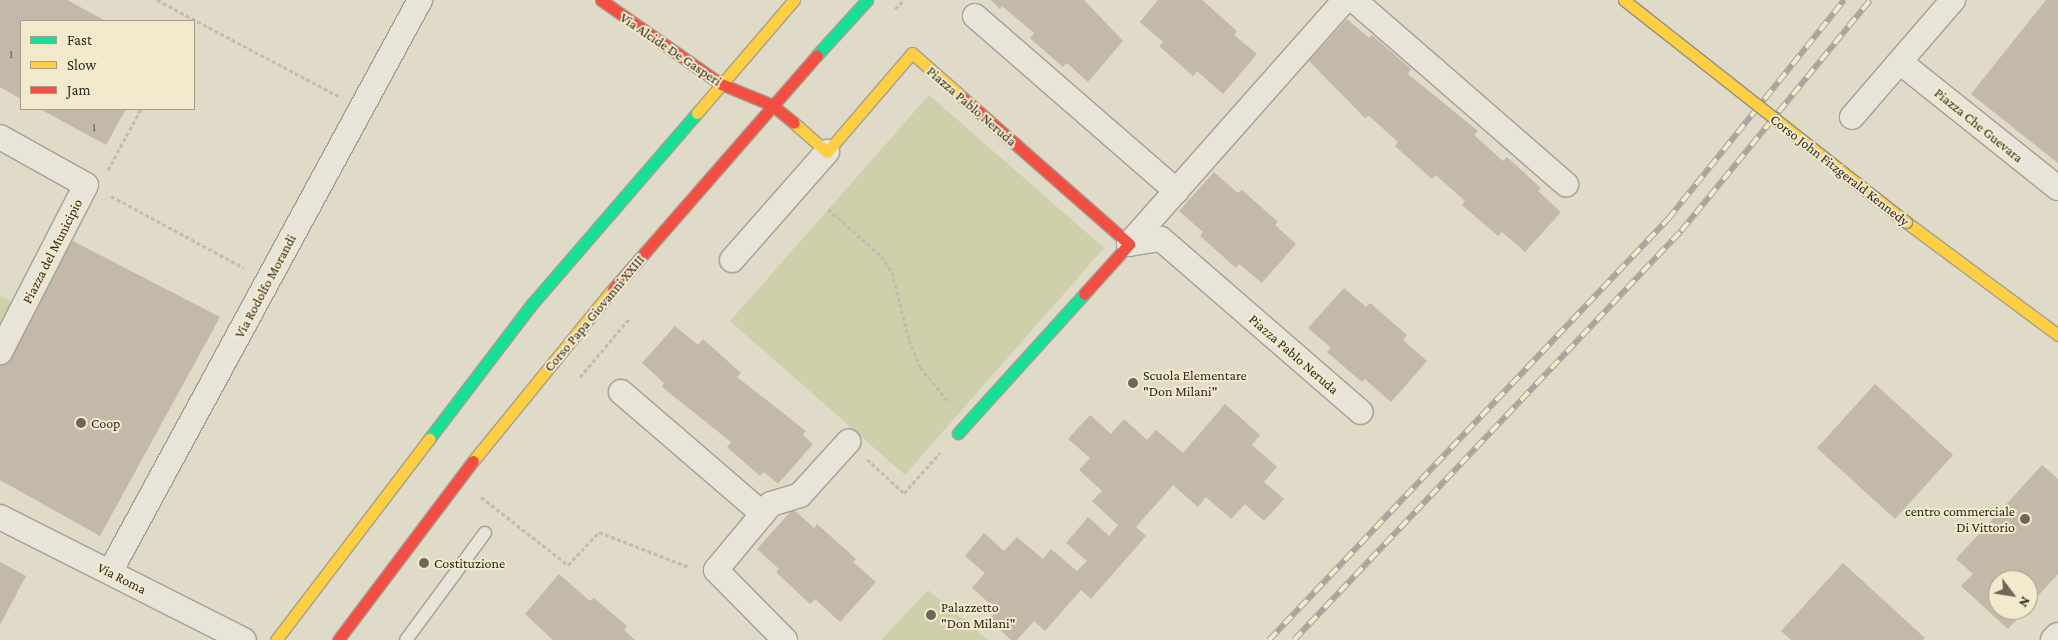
<!DOCTYPE html>
<html>
<head>
<meta charset="utf-8">
<style>
	body { margin:0 }
	#map { position:relative; width:2058px; height:640px; overflow:hidden; background:#e0dac8; font-family:"Crimson Pro",serif }
	div>[style] { position:absolute }
	[style*='--x'] { left:calc(var(--x)*1px); top:calc(var(--y)*1px); width:calc(var(--w)*1px); rotate:calc(var(--a)*1deg) }
	.green>* { inset:0; background:#ced0ab }
	.building>* { inset:0; background:#c4b8a9 }
	.path>* { height:3px; margin-top:-1.5px; transform-origin:0; background:repeating-linear-gradient(90deg,#c1bbb1 0 4px,transparent 0 6.5px) }
	.roads { filter:drop-shadow(1px 0 #a59f92) drop-shadow(-1px 0 #a59f92) drop-shadow(0 1px #a59f92) drop-shadow(0 -1px #a59f92) }
	.lane>* { height:12px; margin:-6px; padding:0 6px; transform-origin:6px; border-radius:6px; background:#e8e4da }
	.street>* { height:24px; margin:-12px; padding:0 12px; transform-origin:12px; border-radius:12px; background:#e8e4da }
	.fast>* { height:11px; margin:-5.5px; padding:0 5.5px; transform-origin:5.5px; border-radius:5.5px; background:#16e098 }
	.slow>* { height:11px; margin:-5.5px; padding:0 5.5px; transform-origin:5.5px; border-radius:5.5px; background:#ffcf43 }
	.jam>* { height:11px; margin:-5.5px; padding:0 5.5px; transform-origin:5.5px; border-radius:5.5px; background:#f24e42 }
	.rail>* { height:5.5px; margin-top:-2.75px; transform-origin:0; background:repeating-linear-gradient(90deg,#f3e9cd 0 11px,#a8a49a 0 22px); box-sizing:border-box; border-block:1px solid #a8a49a }
	.bridges { filter:drop-shadow(1px 0 #958e82) drop-shadow(-1px 0 #958e82) drop-shadow(0 1px #958e82) drop-shadow(0 -1px #958e82) }
	.slow-bridge>* { height:11px; margin:-5.5px; padding:0 5.5px; transform-origin:5.5px; border-radius:5.5px; background:#ffcf43 }
	.dots>* { width:14px; height:14px; translate:-50% -50%; box-sizing:border-box; border:2px solid #f3e9cd; border-radius:50% }
	span { translate:-50% -50%; white-space:nowrap; text-align:center; line-height:1.15; -webkit-text-stroke:4px #f3e9cd; paint-order:stroke }
	.number-label { font-size:11px; color:#564b3f }
	.number-label span { -webkit-text-stroke-width:0 }
	.street-label { font-size:14px; color:#32271c }
	.poi-label { font-size:14px; color:#32271c }
	.left { translate:0 -50%; text-align:left }
	.right { translate:-100% -50%; text-align:right }
	.legend { position:absolute; left:20px; top:20px; width:175px; height:90px; box-sizing:border-box; background:#f3e9cd; border:1px solid #a69b86; margin:0; padding:6px 9px; list-style:none; font-size:15px; color:#32271c }
	.legend li { display:flex; align-items:center; gap:10px; height:25px }
	.legend b { width:25px; border:1px solid #a69b86 }
	.north { position:absolute; left:1988px; top:570px; width:50px; height:50px; box-sizing:border-box; background:#f3e9cd; border:1px solid #a69b86; border-radius:50%; rotate:121deg; font-size:14px; font-weight:700; line-height:20px; text-align:center; color:#32271c }
	.north::after { content:''; display:block; margin:auto; width:18px; height:22px; background:#6f6658; clip-path:polygon(50% 0,100% 100%,50% 72%,0 100%) }
</style>
</head>
<body>
<div id="map">
	<div class="green">
		<i style="clip-path:polygon(929px 95px,1104px 248px,905px 475px,730px 321px)"></i>
		<i style="clip-path:polygon(0 296px,18px 305px,0 339px)"></i>
		<i style="clip-path:polygon(928px 590px,988px 640px,881px 640px)"></i>
	</div>
	<div class="building">
		<i style="clip-path:polygon(0 0,67px 0,106px 21px,21px 21px,21px 99px,0 87px)"></i>
		<i style="clip-path:polygon(991px 0,1084px 0,1123px 41px,1088px 82px,1067px 63px,1063px 67px,1030px 38px,1034px 33px,1002px 6px,1000px 9px)"></i>
		<i style="clip-path:polygon(1158px 0,1202px 0,1237px 31px,1234px 35px,1257px 54px,1223px 94px,1197px 71px,1193px 76px,1159px 46px,1163px 42px,1140px 22px)"></i>
		<i style="clip-path:polygon(2046px 0,2058px 0,2058px 163px,1971px 94px)"></i>
		<i style="clip-path:polygon(1347px 19px,1369px 38px,1372px 35px,1411px 69px,1408px 74px,1478px 131px,1474px 135px,1503px 161px,1507px 157px,1541px 188px,1538px 191px,1561px 212px,1525px 252px,1502px 232px,1498px 236px,1462px 205px,1465px 201px,1436px 175px,1432px 179px,1395px 146px,1398px 142px,1369px 116px,1365px 118px,1309px 61px)"></i>
		<i style="clip-path:polygon(40px 109px,126px 109px,106px 145px)"></i>
		<i style="clip-path:polygon(1214px 172px,1238px 193px,1242px 190px,1278px 222px,1275px 225px,1296px 244px,1262px 283px,1239px 264px,1236px 268px,1200px 236px,1203px 232px,1179px 211px)"></i>
		<i style="clip-path:polygon(65px 237px,220px 317px,100px 536px,0 480px,0 366px)"></i>
		<i style="clip-path:polygon(1344px 288px,1366px 307px,1370px 303px,1407px 335px,1403px 340px,1427px 361px,1391px 402px,1365px 379px,1362px 382px,1327px 352px,1331px 348px,1308px 328px)"></i>
		<i style="clip-path:polygon(675px 326px,698px 345px,703px 339px,741px 373px,737px 377px,806px 431px,803px 435px,813px 444px,778px 484px,764px 472px,760px 476px,727px 447px,731px 442px,662px 387px,664px 383px,642px 363px)"></i>
		<i style="clip-path:polygon(1875px 384px,1953px 455px,1895px 519px,1817px 448px)"></i>
		<i style="clip-path:polygon(1225px 404px,1260px 435px,1252px 445px,1277px 467px,1264px 482px,1284px 499px,1264px 521px,1245px 504px,1231px 519px,1206px 497px,1198px 507px,1173px 485px,1136px 527px,1146px 536px,1091px 599px,1081px 590px,1045px 631px,1034px 621px,1017px 640px,1011px 640px,989px 620px,997px 610px,972px 588px,985px 573px,965px 556px,984px 533px,1004px 551px,1017px 537px,1043px 559px,1051px 549px,1077px 571px,1087px 561px,1066px 543px,1088px 517px,1109px 536px,1118px 525px,1092px 501px,1102px 491px,1079px 470px,1090px 458px,1068px 439px,1090px 415px,1111px 434px,1124px 419px,1147px 440px,1156px 430px,1183px 453px)"></i>
		<i style="clip-path:polygon(2042px 465px,2058px 479px,2058px 574px,2028px 607px,2028px 580px,1998px 580px,1998px 610px,2025px 610px,2008px 629px,1961px 586px,1973px 574px,1956px 559px)"></i>
		<i style="clip-path:polygon(793px 509px,814px 528px,817px 524px,856px 559px,853px 562px,876px 582px,840px 622px,815px 599px,810px 604px,776px 572px,779px 569px,757px 549px)"></i>
		<i style="clip-path:polygon(0 562px,26px 576px,0 625px)"></i>
		<i style="clip-path:polygon(1843px 563px,1925px 638px,1923px 640px,1791px 640px,1781px 631px)"></i>
		<i style="clip-path:polygon(559px 574px,590px 601px,594px 598px,627px 626px,624px 630px,635px 640px,553px 640px,525px 614px)"></i>
	</div>
	<div class="path">
		<i style="--x:157;--y:0;--w:205;--a:27.9"></i>
		<i style="--x:895;--y:9;--w:13;--a:-45"></i>
		<i style="--x:108;--y:170;--w:69;--a:-61.6"></i>
		<i style="--x:111;--y:196;--w:151;--a:28.4"></i>
		<i style="--x:828;--y:209;--w:71;--a:41.6"></i>
		<i style="--x:881;--y:256;--w:19;--a:55"></i>
		<i style="--x:892;--y:272;--w:70;--a:76"></i>
		<i style="--x:909;--y:340;--w:29;--a:68"></i>
		<i style="--x:920;--y:367;--w:45;--a:50.4"></i>
		<i style="--x:580;--y:377;--w:76;--a:-49.8"></i>
		<i style="--x:867;--y:459;--w:50;--a:42.6"></i>
		<i style="--x:904;--y:493;--w:54;--a:-48"></i>
		<i style="--x:481;--y:497;--w:110;--a:38"></i>
		<i style="--x:568;--y:565;--w:45;--a:-46.8"></i>
		<i style="--x:599;--y:532;--w:97;--a:21.3"></i>
	</div>
	<div class="roads">
		<div class="lane">
			<i style="--x:406;--y:640;--w:133;--a:-53.6"></i>
		</div>
		<div class="street">
			<i style="--x:1354;--y:0;--w:281;--a:41"></i>
			<i style="--x:975;--y:16;--w:267;--a:41"></i>
			<i style="--x:1900;--y:62;--w:202;--a:38.6"></i>
			<i style="--x:1852;--y:117;--w:155;--a:-49.2"></i>
			<i style="--x:0;--y:137;--w:98;--a:29.2"></i>
			<i style="--x:86;--y:185;--w:188;--a:117.2"></i>
			<i style="--x:1129;--y:244;--w:326;--a:-48.5"></i>
			<i style="--x:1129;--y:244;--w:32;--a:-9"></i>
			<i style="--x:1161;--y:239;--w:264;--a:40.9"></i>
			<i style="--x:732;--y:260;--w:144;--a:-48.7"></i>
			<i style="--x:621;--y:392;--w:187;--a:40.7"></i>
			<i style="--x:0;--y:517;--w:273;--a:26.8"></i>
			<i style="--x:110;--y:572;--w:651;--a:-61.54"></i>
			<i style="--x:785;--y:640;--w:98;--a:-134.6"></i>
			<i style="--x:716;--y:570;--w:86;--a:-50.2"></i>
			<i style="--x:771;--y:504;--w:30;--a:-17"></i>
			<i style="--x:800;--y:495;--w:72;--a:-47.8"></i>
			<i style="--x:2053;--y:640;--w:7;--a:-45"></i>
		</div>
		<div class="fast">
			<i style="--x:817;--y:55;--w:74;--a:-47.7"></i>
			<i style="--x:958;--y:433;--w:188;--a:-47.8"></i>
			<i style="--x:429;--y:439;--w:170;--a:-52.7"></i>
			<i style="--x:532;--y:304;--w:252;--a:-49.2"></i>
		</div>
		<div class="slow">
			<i style="--x:697;--y:113;--w:149;--a:-49.4"></i>
			<i style="--x:794;--y:123;--w:44;--a:41.3"></i>
			<i style="--x:827;--y:152;--w:130;--a:-49.4"></i>
			<i style="--x:912;--y:53;--w:68;--a:41.4"></i>
			<i style="--x:1906;--y:222;--w:189;--a:36.6"></i>
			<i style="--x:473;--y:461;--w:222;--a:-50.9"></i>
			<i style="--x:276;--y:640;--w:253;--a:-52.7"></i>
		</div>
		<div class="jam">
			<i style="--x:601;--y:0;--w:146;--a:35"></i>
			<i style="--x:721;--y:84;--w:55;--a:22.4"></i>
			<i style="--x:772;--y:105;--w:28;--a:39"></i>
			<i style="--x:963;--y:98;--w:221;--a:41.3"></i>
			<i style="--x:1129;--y:244;--w:67;--a:132"></i>
			<i style="--x:613;--y:289;--w:310;--a:-48.9"></i>
			<i style="--x:338;--y:640;--w:224;--a:-53"></i>
		</div>
	</div>
	<div class="rail">
		<i style="--x:1269;--y:640;--w:580;--a:-46.54"></i>
		<i style="--x:1668;--y:219;--w:281;--a:-51.2"></i>
		<i style="--x:1294;--y:640;--w:563;--a:-46.58"></i>
		<i style="--x:1681;--y:231;--w:298;--a:-50.7"></i>
	</div>
	<div class="bridges">
		<div class="slow-bridge">
			<i style="--x:1624;--y:0;--w:359;--a:38.2"></i>
		</div>
	</div>
	<div class="dots">
		<i style="left:1133px;top:383px;background:#6f6658"></i>
		<i style="left:81px;top:423px;background:#6f6658"></i>
		<i style="left:2025px;top:519px;background:#6f6658"></i>
		<i style="left:424px;top:563px;background:#6f6658"></i>
		<i style="left:931px;top:615px;background:#6f6658"></i>
	</div>
	<div class="number-label">
		<span style="left:11px;top:54px">1</span>
		<span style="left:94px;top:127px">1</span>
	</div>
	<div class="street-label">
		<span style="left:671px;top:49px;rotate:34deg">Via Alcide De Gasperi</span>
		<span style="left:972px;top:106px;rotate:41deg">Piazza Pablo Neruda</span>
		<span style="left:1979px;top:125px;rotate:39deg">Piazza Che Guevara</span>
		<span style="left:1840px;top:170px;rotate:38deg">Corso John Fitzgerald Kennedy</span>
		<span style="left:52px;top:251px;rotate:-63deg">Piazza del Municipio</span>
		<span style="left:265px;top:286px;rotate:-62deg">Via Rodolfo Morandi</span>
		<span style="left:594px;top:313px;rotate:-50deg">Corso Papa Giovanni XXIII</span>
		<span style="left:1294px;top:354px;rotate:41deg">Piazza Pablo Neruda</span>
		<span style="left:122px;top:578px;rotate:27deg">Via Roma</span>
	</div>
	<div class="poi-label">
		<span class="left" style="left:1143px;top:383px">Scuola Elementare<br>"Don Milani"</span>
		<span class="left" style="left:91px;top:423px">Coop</span>
		<span class="right" style="left:2015px;top:519px">centro commerciale<br>Di Vittorio</span>
		<span class="left" style="left:434px;top:563px">Costituzione</span>
		<span class="left" style="left:941px;top:615px">Palazzetto<br>"Don Milani"</span>
	</div>
	<ul class="legend">
	<li><b style="height:6px;background:#16e098"></b>Fast</li>
	<li><b style="height:6px;background:#ffcf43"></b>Slow</li>
	<li><b style="height:6px;background:#f24e42"></b>Jam</li>
	</ul>
	<div class="north">N</div>
</div>
</body>
</html>
